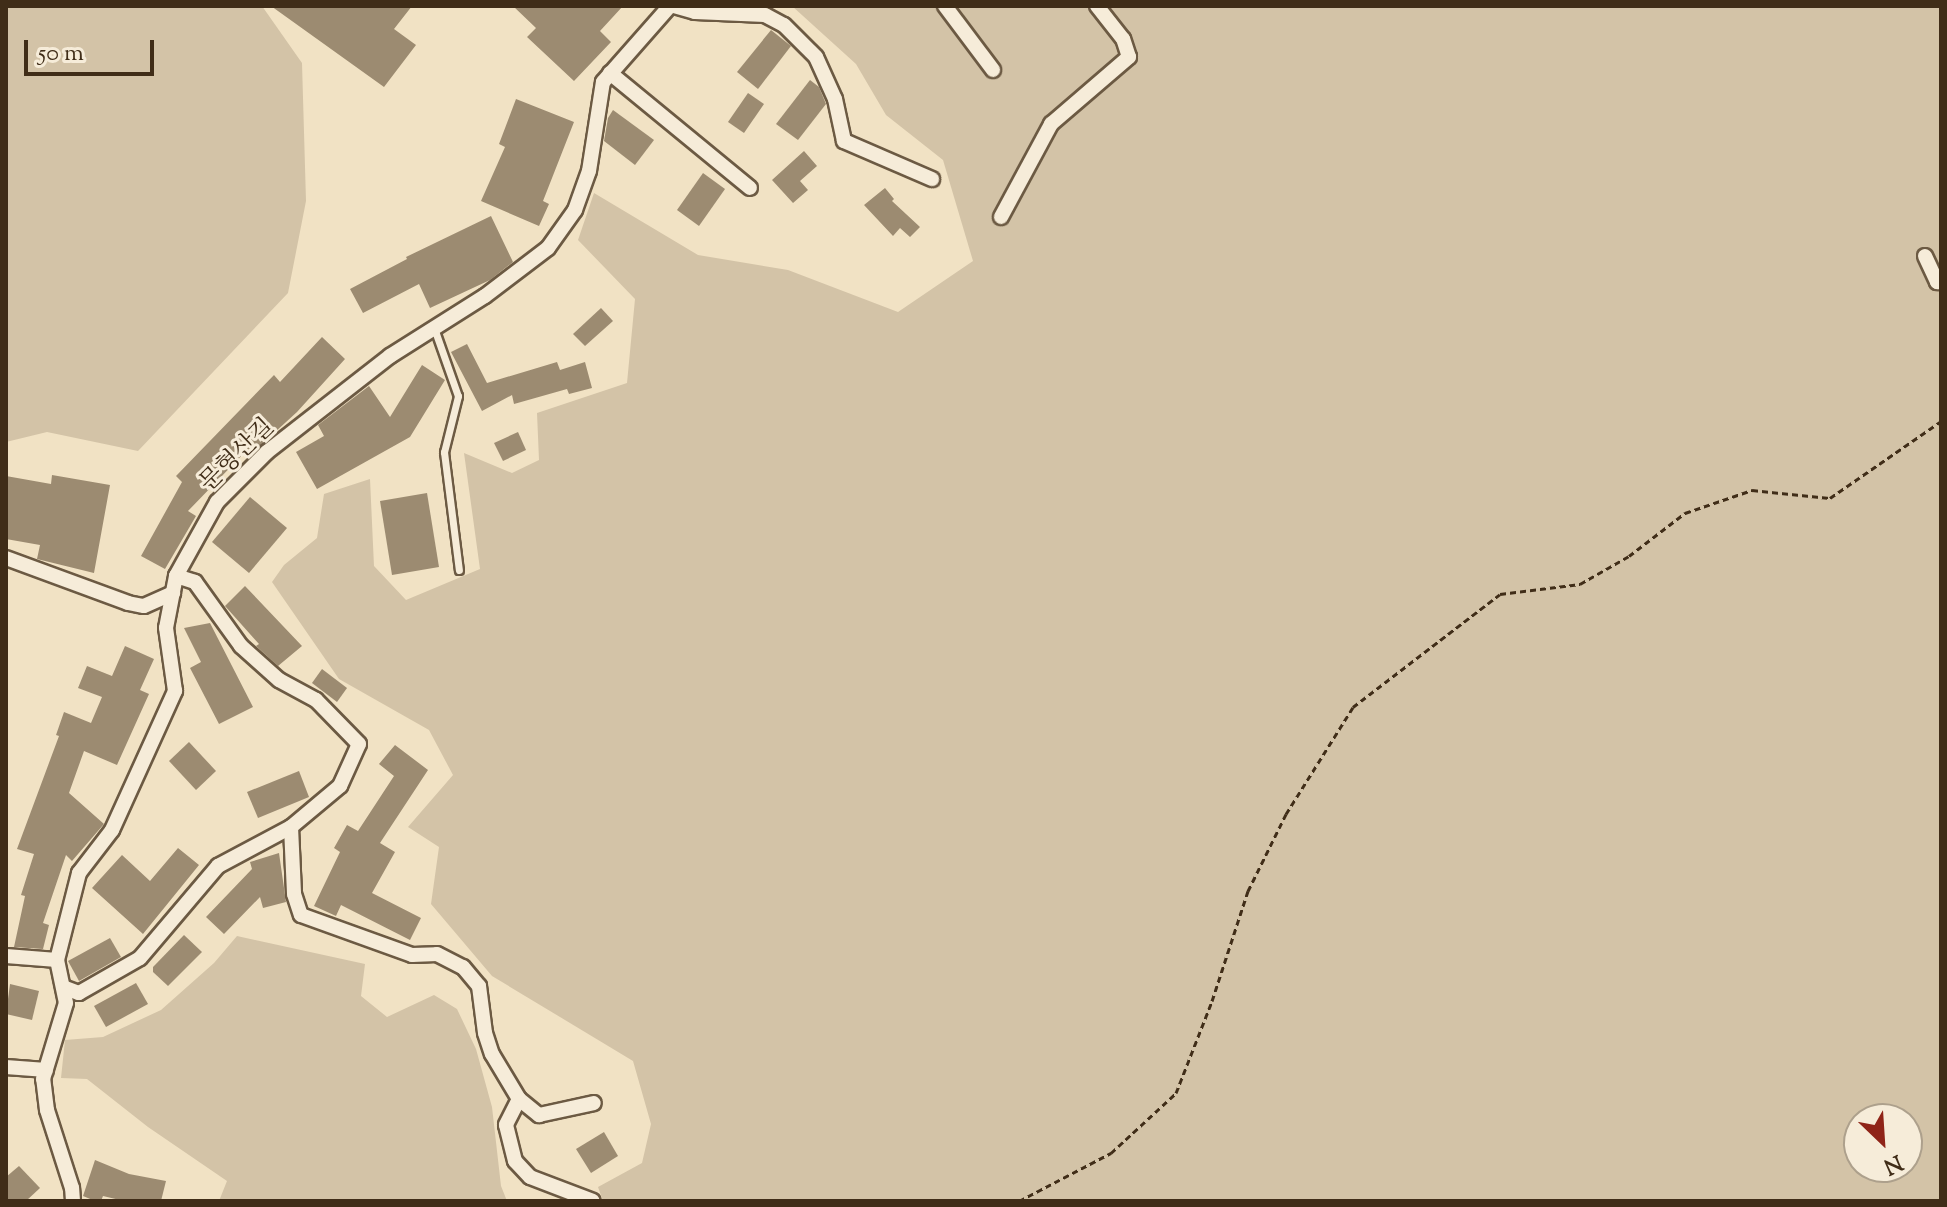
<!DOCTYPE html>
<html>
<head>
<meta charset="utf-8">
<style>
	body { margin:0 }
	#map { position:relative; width:1947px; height:1207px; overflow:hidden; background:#f1e2c4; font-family:"Sorts Mill Goudy","Noto Serif KR",serif }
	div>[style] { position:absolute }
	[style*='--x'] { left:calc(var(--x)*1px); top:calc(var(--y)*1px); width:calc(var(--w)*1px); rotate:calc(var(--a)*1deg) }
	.green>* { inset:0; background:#d3c3a7 }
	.building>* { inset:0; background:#9c8b71 }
	.path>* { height:3px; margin-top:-1.5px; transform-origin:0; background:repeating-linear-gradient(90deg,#402d18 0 6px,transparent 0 10px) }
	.roads { filter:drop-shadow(2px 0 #6c5a43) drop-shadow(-2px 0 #6c5a43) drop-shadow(0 2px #6c5a43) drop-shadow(0 -2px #6c5a43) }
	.lane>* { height:7px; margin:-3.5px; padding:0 3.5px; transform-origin:3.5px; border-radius:3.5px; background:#f6ecd9 }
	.street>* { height:14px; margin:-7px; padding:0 7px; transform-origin:7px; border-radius:7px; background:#f6ecd9 }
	span { translate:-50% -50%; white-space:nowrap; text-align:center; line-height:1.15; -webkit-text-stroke:6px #f6ecd9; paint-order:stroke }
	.street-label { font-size:24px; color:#402d18 }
	.frame { position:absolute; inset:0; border:8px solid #402d18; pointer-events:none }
	.north { position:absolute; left:1843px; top:1103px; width:80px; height:80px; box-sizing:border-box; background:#f6ecd9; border:2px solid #ada08c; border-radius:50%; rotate:155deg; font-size:22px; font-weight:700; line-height:32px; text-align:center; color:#402d18 }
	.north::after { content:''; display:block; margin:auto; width:28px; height:36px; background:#8f2418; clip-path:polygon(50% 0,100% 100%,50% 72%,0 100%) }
	.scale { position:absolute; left:24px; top:40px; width:130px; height:36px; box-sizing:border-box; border:4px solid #402d18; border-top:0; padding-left:10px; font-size:24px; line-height:28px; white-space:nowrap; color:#402d18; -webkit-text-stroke:6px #f6ecd9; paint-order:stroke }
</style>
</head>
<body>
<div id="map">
	<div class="green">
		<i style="clip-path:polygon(6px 6px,262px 6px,302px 63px,306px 201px,288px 293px,138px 451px,47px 432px,6px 442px)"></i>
		<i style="clip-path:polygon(evenodd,792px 6px,1941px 6px,1941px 1201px,603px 1201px,598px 1187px,642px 1163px,651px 1124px,633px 1061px,492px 976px,431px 904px,439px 847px,408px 827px,453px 775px,429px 730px,339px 679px,272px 582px,284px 565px,317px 538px,324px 494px,370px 479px,374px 566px,406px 600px,480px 569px,464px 453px,512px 473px,539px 460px,537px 413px,627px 383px,635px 299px,578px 240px,594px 193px,698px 255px,788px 270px,898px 312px,973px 261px,943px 160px,886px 115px,856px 64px,792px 6px,1859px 1119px,1907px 1119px,1907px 1167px,1859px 1167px,1859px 1119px)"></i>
		<i style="clip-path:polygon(237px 936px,365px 964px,361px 996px,387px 1017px,434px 995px,457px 1009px,476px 1049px,492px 1107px,501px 1186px,507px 1201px,219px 1201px,227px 1181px,148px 1127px,87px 1079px,61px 1078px,65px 1040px,103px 1037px,161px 1010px,214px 963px)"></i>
	</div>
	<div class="building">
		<i style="clip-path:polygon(271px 6px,412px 6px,394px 29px,416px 45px,384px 87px)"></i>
		<i style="clip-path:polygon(513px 6px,623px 6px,600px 31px,611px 42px,574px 81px,527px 37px,536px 28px)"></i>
		<i style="clip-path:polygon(771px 30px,791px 46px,758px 89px,737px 72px)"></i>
		<i style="clip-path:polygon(810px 80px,819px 87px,826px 104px,798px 140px,776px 124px)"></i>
		<i style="clip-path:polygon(748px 93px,764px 104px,744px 133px,728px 122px)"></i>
		<i style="clip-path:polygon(516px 99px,574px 122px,543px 201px,549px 204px,539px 226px,481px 201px,505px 147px,499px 144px)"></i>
		<i style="clip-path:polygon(613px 110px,654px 140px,635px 165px,604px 141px,608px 118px)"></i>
		<i style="clip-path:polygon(804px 151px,817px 166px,800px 181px,808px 190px,793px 203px,772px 180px)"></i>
		<i style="clip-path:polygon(703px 173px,725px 189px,699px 226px,677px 210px)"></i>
		<i style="clip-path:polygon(885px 188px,894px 199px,892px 201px,920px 227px,910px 237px,900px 228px,893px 236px,864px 205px)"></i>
		<i style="clip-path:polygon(491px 216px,513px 262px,490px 280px,430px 308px,419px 284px,363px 313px,350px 289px,407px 259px,406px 257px)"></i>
		<i style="clip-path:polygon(601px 308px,613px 321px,585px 346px,573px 334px)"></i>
		<i style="clip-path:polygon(322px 337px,345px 359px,297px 412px,252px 453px,248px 449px,188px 511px,196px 516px,165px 569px,141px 556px,182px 482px,176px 476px,274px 375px,280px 382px)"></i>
		<i style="clip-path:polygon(467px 344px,487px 383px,557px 362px,560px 370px,585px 362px,592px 388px,569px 394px,567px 389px,514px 404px,512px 395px,482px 411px,451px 352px)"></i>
		<i style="clip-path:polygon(422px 365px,445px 380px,410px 437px,317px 489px,296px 452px,324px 436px,318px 425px,369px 386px,390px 417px)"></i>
		<i style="clip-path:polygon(518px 432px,526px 450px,503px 461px,494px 443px)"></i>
		<i style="clip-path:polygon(52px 475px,110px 485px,94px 573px,37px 559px,40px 545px,6px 539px,6px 476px,51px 484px)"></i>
		<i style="clip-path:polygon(427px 493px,439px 567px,392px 575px,380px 501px)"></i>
		<i style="clip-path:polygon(250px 497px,287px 528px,249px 573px,212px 542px)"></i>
		<i style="clip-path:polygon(245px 586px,302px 646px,278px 666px,256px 646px,259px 644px,225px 606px)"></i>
		<i style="clip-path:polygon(210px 623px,253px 707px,219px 724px,190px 668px,201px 662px,184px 628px)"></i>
		<i style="clip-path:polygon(125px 646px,154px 659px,140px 690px,149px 694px,117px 765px,84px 751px,69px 793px,104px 824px,72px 861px,66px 855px,43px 923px,49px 925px,43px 949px,14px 947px,25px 896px,21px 895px,34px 854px,17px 849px,59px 736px,56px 735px,64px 712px,91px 723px,102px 697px,78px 688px,87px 666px,112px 676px)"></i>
		<i style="clip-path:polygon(322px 669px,347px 688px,337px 702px,312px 683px)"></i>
		<i style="clip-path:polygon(189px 742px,216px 771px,196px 790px,169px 761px)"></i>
		<i style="clip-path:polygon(395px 745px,428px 770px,380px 843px,395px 852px,372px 893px,421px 918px,410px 940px,341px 905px,336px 916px,314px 906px,340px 852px,334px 848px,347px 825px,358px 831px,394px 776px,379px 764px)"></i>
		<i style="clip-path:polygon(299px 771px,309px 797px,258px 818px,247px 792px)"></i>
		<i style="clip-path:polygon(178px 848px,199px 865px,143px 934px,92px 888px,122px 855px,150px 881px)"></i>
		<i style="clip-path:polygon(279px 853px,286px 902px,263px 908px,260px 897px,224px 934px,206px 917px,252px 869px,250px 862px)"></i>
		<i style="clip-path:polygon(184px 935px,202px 952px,168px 986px,153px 972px,153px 967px)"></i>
		<i style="clip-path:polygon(110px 938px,121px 957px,79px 981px,68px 961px)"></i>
		<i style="clip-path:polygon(136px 983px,148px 1004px,106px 1027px,94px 1006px)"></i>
		<i style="clip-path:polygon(10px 984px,39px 991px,32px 1020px,6px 1014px)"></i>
		<i style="clip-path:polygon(604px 1132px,618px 1156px,591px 1173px,576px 1149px)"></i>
		<i style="clip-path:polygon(95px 1160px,129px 1174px,166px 1181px,161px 1201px,124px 1201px,103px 1196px,101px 1201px,95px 1201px,83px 1196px)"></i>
		<i style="clip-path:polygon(19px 1166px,40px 1188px,26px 1201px,6px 1201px,6px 1177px)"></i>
	</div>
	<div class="path">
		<i style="--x:1019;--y:1201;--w:104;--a:-27.6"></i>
		<i style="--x:1111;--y:1153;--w:88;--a:-42.7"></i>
		<i style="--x:1176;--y:1093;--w:99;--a:-68.6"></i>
		<i style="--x:1212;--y:1001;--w:116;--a:-71.9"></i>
		<i style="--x:1248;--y:891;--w:86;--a:-63.7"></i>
		<i style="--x:1286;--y:814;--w:126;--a:-57.9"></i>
		<i style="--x:1353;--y:707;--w:185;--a:-37.5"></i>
		<i style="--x:1500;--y:594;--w:81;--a:-7.1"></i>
		<i style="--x:1580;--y:584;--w:56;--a:-29.7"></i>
		<i style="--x:1629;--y:556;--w:71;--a:-37.5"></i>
		<i style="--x:1685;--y:513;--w:71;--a:-18.9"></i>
		<i style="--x:1752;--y:490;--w:78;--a:5.9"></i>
		<i style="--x:1830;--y:498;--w:135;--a:-34.7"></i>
	</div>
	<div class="roads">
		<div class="lane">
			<i style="--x:434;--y:328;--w:72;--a:70.6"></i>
			<i style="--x:458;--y:396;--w:58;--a:104"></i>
			<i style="--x:444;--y:452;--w:119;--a:82.8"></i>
		</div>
		<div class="street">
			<i style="--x:674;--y:6;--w:22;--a:16"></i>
			<i style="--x:695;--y:12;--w:70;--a:2.5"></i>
			<i style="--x:765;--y:15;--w:21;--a:28"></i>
			<i style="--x:784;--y:25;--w:45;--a:45"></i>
			<i style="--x:816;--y:57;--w:46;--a:65.7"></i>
			<i style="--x:835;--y:99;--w:43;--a:77.9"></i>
			<i style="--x:844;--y:141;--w:96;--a:23.4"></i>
			<i style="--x:945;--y:6;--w:80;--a:53.1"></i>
			<i style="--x:610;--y:73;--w:181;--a:39.4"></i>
			<i style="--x:1001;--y:217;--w:106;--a:-61.7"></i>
			<i style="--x:1051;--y:124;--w:103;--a:-40.7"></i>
			<i style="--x:1129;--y:57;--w:19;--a:-108"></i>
			<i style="--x:1123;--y:39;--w:42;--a:-128.2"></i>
			<i style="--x:1925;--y:256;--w:29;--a:65"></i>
			<i style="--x:1937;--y:282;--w:4;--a:-14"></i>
			<i style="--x:6;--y:558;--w:130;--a:20.2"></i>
			<i style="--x:128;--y:603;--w:16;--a:11"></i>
			<i style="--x:144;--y:606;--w:32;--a:-24"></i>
			<i style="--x:291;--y:827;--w:67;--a:87.4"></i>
			<i style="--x:294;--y:894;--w:22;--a:72"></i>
			<i style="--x:301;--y:915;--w:118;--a:19.8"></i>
			<i style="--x:412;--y:955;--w:25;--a:-2"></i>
			<i style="--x:437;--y:954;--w:29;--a:27"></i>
			<i style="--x:463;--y:967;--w:25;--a:50"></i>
			<i style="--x:479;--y:986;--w:47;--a:82.7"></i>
			<i style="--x:485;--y:1033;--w:22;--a:72"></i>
			<i style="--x:492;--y:1054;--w:52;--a:59"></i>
			<i style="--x:519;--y:1099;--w:26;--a:39"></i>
			<i style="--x:539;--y:1115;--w:56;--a:-12.3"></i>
			<i style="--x:6;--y:956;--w:51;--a:4.5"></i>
			<i style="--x:63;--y:987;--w:17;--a:21"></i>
			<i style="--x:79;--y:993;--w:70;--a:-29.8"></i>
			<i style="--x:140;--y:958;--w:121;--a:-49.7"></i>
			<i style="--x:218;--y:866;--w:83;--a:-28.1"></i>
			<i style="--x:291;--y:827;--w:64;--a:-39.9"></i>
			<i style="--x:340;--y:786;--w:46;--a:-65.7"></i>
			<i style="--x:359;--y:744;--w:62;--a:-134.3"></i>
			<i style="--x:316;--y:700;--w:42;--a:-151.6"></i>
			<i style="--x:279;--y:680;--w:51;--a:-138.2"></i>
			<i style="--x:241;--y:646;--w:79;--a:-125.7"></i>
			<i style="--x:195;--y:582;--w:20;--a:-162"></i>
			<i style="--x:6;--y:1067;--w:40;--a:4.3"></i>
			<i style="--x:519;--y:1099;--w:29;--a:117"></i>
			<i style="--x:506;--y:1125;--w:37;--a:76"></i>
			<i style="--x:515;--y:1161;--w:22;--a:47"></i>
			<i style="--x:530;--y:1177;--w:67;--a:20.9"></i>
			<i style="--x:73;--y:1201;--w:13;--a:-94"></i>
			<i style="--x:72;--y:1188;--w:82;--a:-107.8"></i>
			<i style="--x:47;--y:1110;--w:31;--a:-97"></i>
			<i style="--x:43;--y:1079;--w:79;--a:-73.2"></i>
			<i style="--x:66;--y:1003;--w:44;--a:-101.8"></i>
			<i style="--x:57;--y:960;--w:90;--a:-75.8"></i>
			<i style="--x:79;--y:873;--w:54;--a:-52.5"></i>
			<i style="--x:112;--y:830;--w:153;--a:-65.6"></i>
			<i style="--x:175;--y:691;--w:64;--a:-98.1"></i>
			<i style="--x:166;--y:628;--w:53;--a:-79.1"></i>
			<i style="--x:176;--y:576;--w:85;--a:-61"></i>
			<i style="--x:217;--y:502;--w:71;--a:-45"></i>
			<i style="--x:267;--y:452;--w:156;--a:-38"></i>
			<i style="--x:390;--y:356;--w:112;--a:-32.3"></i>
			<i style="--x:485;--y:296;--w:79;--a:-37.3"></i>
			<i style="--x:548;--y:248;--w:47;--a:-54.6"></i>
			<i style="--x:575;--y:210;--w:41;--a:-70.3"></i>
			<i style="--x:589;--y:171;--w:90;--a:-81.1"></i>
			<i style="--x:603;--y:82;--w:101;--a:-48.6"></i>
		</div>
	</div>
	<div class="street-label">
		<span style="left:238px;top:456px;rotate:-44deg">문형산길</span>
	</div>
	<div class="frame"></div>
	<div class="north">N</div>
	<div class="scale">50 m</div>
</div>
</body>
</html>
